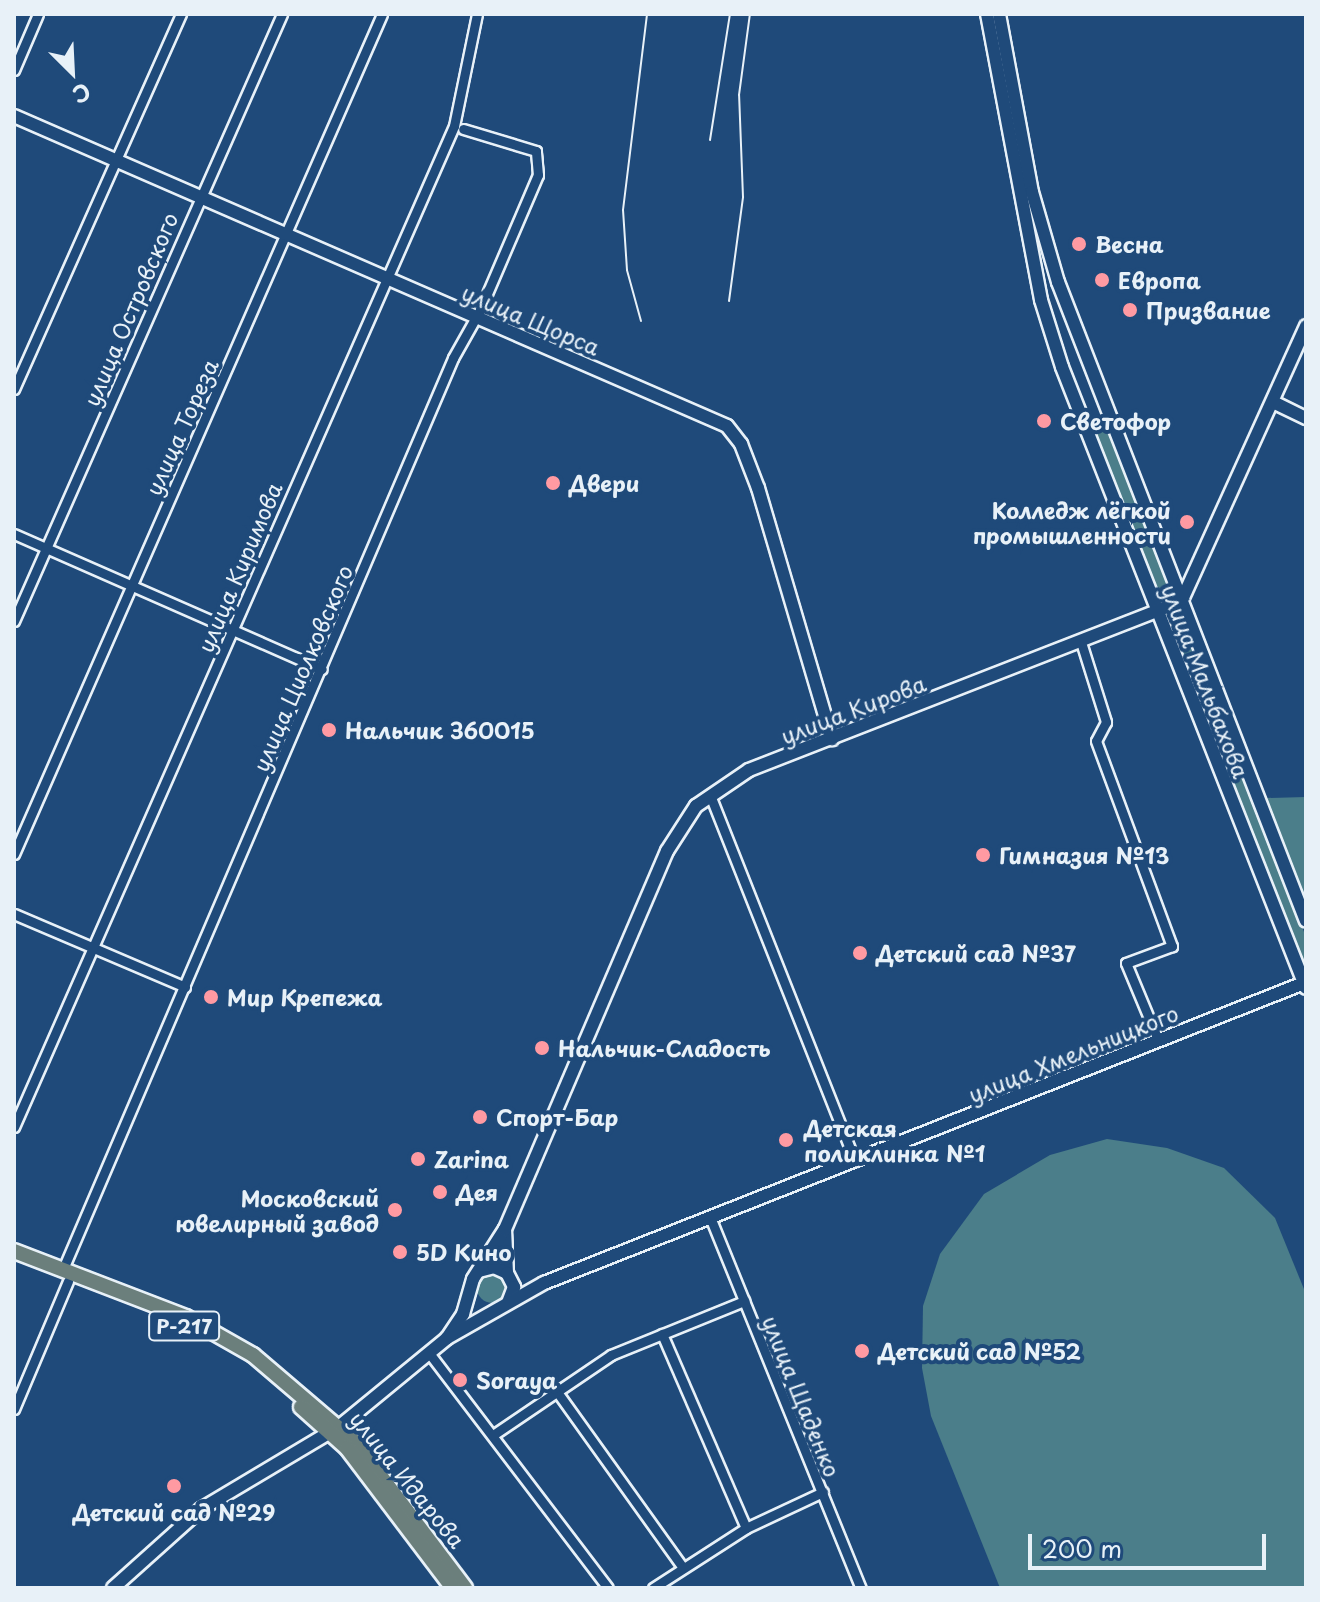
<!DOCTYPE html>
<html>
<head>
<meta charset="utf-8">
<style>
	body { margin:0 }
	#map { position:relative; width:1320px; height:1602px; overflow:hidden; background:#1f4a7a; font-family:"Playpen Sans",sans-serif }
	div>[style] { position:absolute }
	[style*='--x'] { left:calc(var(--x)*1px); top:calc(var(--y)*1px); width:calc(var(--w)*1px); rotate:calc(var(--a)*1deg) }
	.green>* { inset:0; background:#4b7e8a }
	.round { border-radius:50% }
	.roads { filter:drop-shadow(2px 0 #e8f1f8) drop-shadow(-2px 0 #e8f1f8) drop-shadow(0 2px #e8f1f8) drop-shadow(0 -2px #e8f1f8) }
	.street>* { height:9px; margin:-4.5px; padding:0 4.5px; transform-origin:4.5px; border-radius:4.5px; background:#1f4a7a }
	.secondary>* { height:12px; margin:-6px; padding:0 6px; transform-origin:6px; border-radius:6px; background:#1f4a7a }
	.primary>* { height:14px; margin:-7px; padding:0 7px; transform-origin:7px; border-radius:7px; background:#6b7f7c }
	.rail>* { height:2px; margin:-1px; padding:0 1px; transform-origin:1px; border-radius:1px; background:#e8f1f8 }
	.dots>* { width:22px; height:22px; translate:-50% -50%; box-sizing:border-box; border:4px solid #1f4a7a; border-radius:50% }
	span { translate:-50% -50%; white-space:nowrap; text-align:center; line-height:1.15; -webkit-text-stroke:8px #1f4a7a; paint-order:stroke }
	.shield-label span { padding:2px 6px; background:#1f4a7a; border:2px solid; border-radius:6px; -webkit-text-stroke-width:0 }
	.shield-label { font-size:20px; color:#e8f1f8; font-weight:700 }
	.poi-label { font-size:22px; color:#e8f1f8; font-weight:700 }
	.left { translate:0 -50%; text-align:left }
	.right { translate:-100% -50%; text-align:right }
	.street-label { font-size:22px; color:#e8f1f8 }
	.frame { position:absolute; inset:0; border:16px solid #e8f1f8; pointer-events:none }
	.north { position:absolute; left:32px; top:32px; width:80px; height:80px; -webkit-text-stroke:6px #1f4a7a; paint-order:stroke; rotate:156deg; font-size:22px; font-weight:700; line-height:32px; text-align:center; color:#e8f1f8 }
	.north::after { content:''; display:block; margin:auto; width:28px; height:36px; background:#e8f1f8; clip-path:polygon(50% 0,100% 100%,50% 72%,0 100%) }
	.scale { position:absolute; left:1028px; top:1534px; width:238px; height:36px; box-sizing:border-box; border:4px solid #e8f1f8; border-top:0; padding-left:10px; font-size:24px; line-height:28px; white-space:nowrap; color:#e8f1f8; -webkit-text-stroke:6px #1f4a7a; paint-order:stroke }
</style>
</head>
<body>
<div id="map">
	<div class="green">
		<i style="clip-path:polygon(1099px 428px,1107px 431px,1168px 587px,1165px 595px,1158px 594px,1095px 435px)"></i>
		<i style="clip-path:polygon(1178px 616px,1306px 937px,1306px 973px,1168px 624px)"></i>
		<i style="clip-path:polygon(1306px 797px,1306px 899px,1266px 798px)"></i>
		<i style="clip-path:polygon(1107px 1139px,1167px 1148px,1224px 1168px,1275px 1218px,1306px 1294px,1306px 1588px,1000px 1588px,931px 1416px,922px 1368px,923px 1306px,940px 1254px,984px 1194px,1050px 1155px)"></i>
		<i class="round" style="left:477px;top:1273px;width:30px;height:30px"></i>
	</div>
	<div class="roads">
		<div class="street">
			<i style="--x:14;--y:70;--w:61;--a:-66.8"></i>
			<i style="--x:14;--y:389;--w:411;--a:-66"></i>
			<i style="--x:14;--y:534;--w:336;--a:23.7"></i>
			<i style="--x:14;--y:621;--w:664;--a:-66.18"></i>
			<i style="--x:1081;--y:642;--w:84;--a:72.6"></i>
			<i style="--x:1106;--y:722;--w:21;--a:118"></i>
			<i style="--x:1096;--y:741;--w:219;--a:69.7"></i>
			<i style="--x:1172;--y:946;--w:49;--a:159.7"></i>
			<i style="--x:1126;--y:963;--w:83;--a:67.4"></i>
			<i style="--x:710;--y:795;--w:394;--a:68.4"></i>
			<i style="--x:14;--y:854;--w:917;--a:-66.34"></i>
			<i style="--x:14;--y:914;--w:186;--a:23.1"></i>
			<i style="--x:14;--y:1127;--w:1093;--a:-66.27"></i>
			<i style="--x:454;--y:126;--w:114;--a:-78.4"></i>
			<i style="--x:710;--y:1217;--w:401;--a:67.9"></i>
			<i style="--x:63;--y:1269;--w:991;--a:-66.82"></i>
			<i style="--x:453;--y:358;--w:55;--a:-60.6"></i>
			<i style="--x:480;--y:310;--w:147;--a:-66.8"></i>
			<i style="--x:538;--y:175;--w:24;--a:-95"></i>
			<i style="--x:536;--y:151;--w:76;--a:-163.2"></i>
			<i style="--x:662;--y:1334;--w:211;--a:66.6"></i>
			<i style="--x:429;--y:1353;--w:295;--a:52.7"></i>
			<i style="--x:555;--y:1389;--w:220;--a:54.4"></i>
			<i style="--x:14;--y:1409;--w:139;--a:-67.1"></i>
			<i style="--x:493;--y:1435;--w:143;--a:-34.1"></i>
			<i style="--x:611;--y:1355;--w:144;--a:-22.1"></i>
			<i style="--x:653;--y:1588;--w:111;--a:-32.8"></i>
			<i style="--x:746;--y:1528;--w:85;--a:-25.1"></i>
		</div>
		<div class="secondary">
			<i style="--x:987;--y:14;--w:291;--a:79.3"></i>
			<i style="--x:1041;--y:300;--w:70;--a:72.6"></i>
			<i style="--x:1062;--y:367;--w:667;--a:68.55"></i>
			<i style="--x:999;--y:14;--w:181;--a:79.5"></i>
			<i style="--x:1032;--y:192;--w:94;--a:73.9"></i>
			<i style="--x:1058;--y:282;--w:685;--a:68.79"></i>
			<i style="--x:14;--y:116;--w:777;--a:23.5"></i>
			<i style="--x:727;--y:426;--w:23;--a:52"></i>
			<i style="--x:741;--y:444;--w:47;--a:68.9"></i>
			<i style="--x:758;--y:488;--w:262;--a:73.6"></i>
			<i style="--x:1273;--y:402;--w:37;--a:26"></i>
			<i style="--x:505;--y:1229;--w:44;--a:87.4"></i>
			<i style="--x:479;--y:1271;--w:16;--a:-15"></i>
			<i style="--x:494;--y:1267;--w:14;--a:25"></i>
			<i style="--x:507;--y:1273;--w:16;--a:63"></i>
			<i style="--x:514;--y:1287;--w:17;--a:111"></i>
			<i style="--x:447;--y:1338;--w:29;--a:-56"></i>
			<i style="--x:463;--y:1314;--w:36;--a:-74"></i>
			<i style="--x:473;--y:1279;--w:59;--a:-57.4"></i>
			<i style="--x:505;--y:1229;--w:411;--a:-66.8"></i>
			<i style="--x:667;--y:851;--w:54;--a:-57.2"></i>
			<i style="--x:696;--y:806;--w:64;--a:-34.2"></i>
			<i style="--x:749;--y:770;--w:464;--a:-21.3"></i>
			<i style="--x:1181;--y:602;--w:303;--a:-65.6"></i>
			<i style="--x:113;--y:1588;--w:118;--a:-41.9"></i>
			<i style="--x:201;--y:1509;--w:162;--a:-30.8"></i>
			<i style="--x:340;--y:1426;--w:139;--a:-39.4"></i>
			<i style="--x:447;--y:1338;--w:112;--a:-29.6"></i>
			<i style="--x:544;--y:1283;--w:817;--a:-21.54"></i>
		</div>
		<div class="primary">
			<i style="--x:14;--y:1251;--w:184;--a:21"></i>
			<i style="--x:186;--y:1317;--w:77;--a:29.6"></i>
			<i style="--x:253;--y:1355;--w:134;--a:40.5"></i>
			<i style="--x:355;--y:1442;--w:183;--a:53"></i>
			<i style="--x:301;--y:1407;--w:62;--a:41.7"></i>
			<i style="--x:347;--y:1448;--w:176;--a:52.9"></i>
		</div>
	</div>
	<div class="rail">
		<i style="--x:710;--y:140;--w:128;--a:-81"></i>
		<i style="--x:729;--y:301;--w:105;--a:-82.3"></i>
		<i style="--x:743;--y:197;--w:102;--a:-92.2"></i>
		<i style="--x:739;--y:95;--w:82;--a:-82.3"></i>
		<i style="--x:641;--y:321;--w:53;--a:-105.4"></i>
		<i style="--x:627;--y:270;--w:60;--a:-93.8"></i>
		<i style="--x:623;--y:210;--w:197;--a:-83"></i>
	</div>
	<div class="dots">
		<i style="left:1079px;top:244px;background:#ff9aa2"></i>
		<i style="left:1102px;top:280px;background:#ff9aa2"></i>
		<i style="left:1130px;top:310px;background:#ff9aa2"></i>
		<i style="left:1044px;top:421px;background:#ff9aa2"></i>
		<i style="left:553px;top:483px;background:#ff9aa2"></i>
		<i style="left:1187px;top:522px;background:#ff9aa2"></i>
		<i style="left:329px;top:730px;background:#ff9aa2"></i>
		<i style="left:983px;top:855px;background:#ff9aa2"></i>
		<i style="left:860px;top:953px;background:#ff9aa2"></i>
		<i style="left:211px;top:997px;background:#ff9aa2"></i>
		<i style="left:542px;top:1048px;background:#ff9aa2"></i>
		<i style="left:480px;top:1117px;background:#ff9aa2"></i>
		<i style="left:786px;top:1140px;background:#ff9aa2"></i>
		<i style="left:418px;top:1159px;background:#ff9aa2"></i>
		<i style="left:440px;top:1192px;background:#ff9aa2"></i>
		<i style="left:395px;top:1210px;background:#ff9aa2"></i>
		<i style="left:400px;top:1252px;background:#ff9aa2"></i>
		<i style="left:862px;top:1351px;background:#ff9aa2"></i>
		<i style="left:460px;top:1380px;background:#ff9aa2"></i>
		<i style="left:174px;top:1486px;background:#ff9aa2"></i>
	</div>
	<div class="shield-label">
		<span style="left:184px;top:1326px">Р-217</span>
	</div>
	<div class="poi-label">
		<span class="left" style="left:1095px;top:244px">Весна</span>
		<span class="left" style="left:1118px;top:280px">Европа</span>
		<span class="left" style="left:1146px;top:310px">Призвание</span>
		<span class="left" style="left:1060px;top:421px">Светофор</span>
		<span class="left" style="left:569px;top:483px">Двери</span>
		<span class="right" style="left:1171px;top:522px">Колледж лёгкой<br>промышленности</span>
		<span class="left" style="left:345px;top:730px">Нальчик 360015</span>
		<span class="left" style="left:999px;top:855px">Гимназия №13</span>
		<span class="left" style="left:876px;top:953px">Детский сад №37</span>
		<span class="left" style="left:227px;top:997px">Мир Крепежа</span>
		<span class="left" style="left:558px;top:1048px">Нальчик-Сладость</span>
		<span class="left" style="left:496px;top:1117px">Спорт-Бар</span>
		<span class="left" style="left:804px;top:1140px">Детская<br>поликлинка №1</span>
		<span class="left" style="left:434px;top:1159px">Zarina</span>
		<span class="left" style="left:456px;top:1192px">Дея</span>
		<span class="right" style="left:379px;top:1210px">Московский<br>ювелирный завод</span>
		<span class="left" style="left:416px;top:1252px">5D Кино</span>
		<span class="left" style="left:878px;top:1351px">Детский сад №52</span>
		<span class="left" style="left:476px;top:1380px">Soraya</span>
		<span style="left:174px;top:1512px">Детский сад №29</span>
	</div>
	<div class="street-label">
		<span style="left:130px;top:309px;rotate:-67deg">улица Островского</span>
		<span style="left:531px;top:319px;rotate:23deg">улица Щорса</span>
		<span style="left:181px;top:427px;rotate:-66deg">улица Тореза</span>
		<span style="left:239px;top:567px;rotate:-67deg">улица Киримова</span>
		<span style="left:302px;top:668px;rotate:-67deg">улица Циолковского</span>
		<span style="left:1206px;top:681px;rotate:69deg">улица Мальбахова</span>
		<span style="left:853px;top:709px;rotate:-21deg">улица Кирова</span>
		<span style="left:1073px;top:1053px;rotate:-22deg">улица Хмельницкого</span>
		<span style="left:802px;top:1396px;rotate:68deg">улица Щаденко</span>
		<span style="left:408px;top:1479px;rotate:51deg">улица Идарова</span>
	</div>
	<div class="frame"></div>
	<div class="north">С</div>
	<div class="scale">200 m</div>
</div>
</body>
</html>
